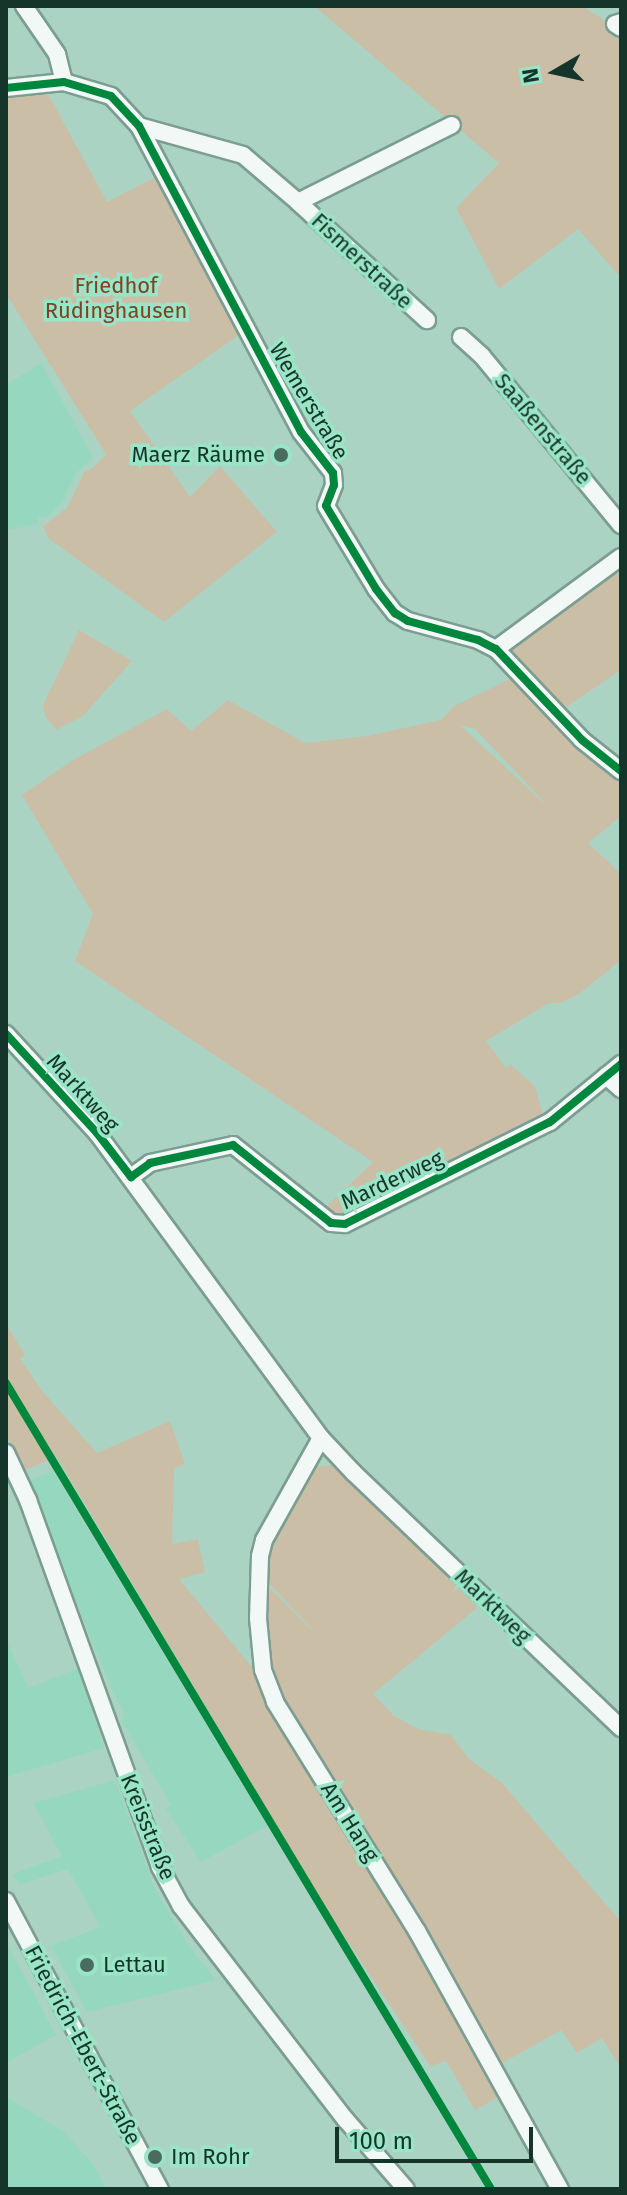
<!DOCTYPE html>
<html>
<head>
<meta charset="utf-8">
<style>
	body { margin:0 }
	#map { position:relative; width:627px; height:2195px; overflow:hidden; background:#abd3c4; font-family:"Fira Sans",sans-serif }
	div>[style] { position:absolute }
	[style*='--x'] { left:calc(var(--x)*1px); top:calc(var(--y)*1px); width:calc(var(--w)*1px); rotate:calc(var(--a)*1deg) }
	.built>* { inset:0; background:#96d7bf }
	.green>* { inset:0; background:#cabea7 }
	.roads { filter:drop-shadow(2px 0 #7c9d91) drop-shadow(-2px 0 #7c9d91) drop-shadow(0 2px #7c9d91) drop-shadow(0 -2px #7c9d91) }
	.minor>* { height:16px; margin:-8px; padding:0 8px; transform-origin:8px; border-radius:8px; background:#f2f8f6 }
	.cycleway>* { height:8px; margin:-4px; padding:0 4px; transform-origin:4px; border-radius:4px; background:#00873e }
	.dots>* { width:22px; height:22px; translate:-50% -50%; box-sizing:border-box; border:4px solid #9ae4c8; border-radius:50% }
	span { translate:-50% -50%; white-space:nowrap; text-align:center; line-height:1.15; -webkit-text-stroke:7px #9ae4c8; paint-order:stroke }
	.street-label { font-size:22px; color:#16352a }
	.park-label { font-size:22px; color:#7d4322 }
	.poi-label { font-size:22px; color:#16352a }
	.right { translate:-100% -50%; text-align:right }
	.left { translate:0 -50%; text-align:left }
	.frame { position:absolute; inset:0; border:8px solid #16352a; pointer-events:none }
	.north { position:absolute; left:515px; top:32px; width:80px; height:80px; -webkit-text-stroke:6px #9ae4c8; paint-order:stroke; rotate:261deg; font-size:22px; font-weight:700; line-height:32px; text-align:center; color:#16352a }
	.north::after { content:''; display:block; margin:auto; width:28px; height:36px; background:#16352a; clip-path:polygon(50% 0,100% 100%,50% 72%,0 100%) }
	.scale { position:absolute; left:335px; top:2127px; width:198px; height:36px; box-sizing:border-box; border:4px solid #16352a; border-top:0; padding-left:10px; font-size:24px; line-height:28px; white-space:nowrap; color:#16352a; -webkit-text-stroke:6px #9ae4c8; paint-order:stroke }
</style>
</head>
<body>
<div id="map">
	<div class="built">
		<i style="clip-path:polygon(41px 363px,93px 457px,75px 474px,63px 500px,49px 516px,38px 518px,38px 524px,6px 530px,6px 385px)"></i>
		<i style="clip-path:polygon(53px 1471px,267px 1826px,201px 1862px,166px 1809px,171px 1805px,122px 1721px,124px 1711px,115px 1697px,49px 1536px,29px 1481px)"></i>
		<i style="clip-path:polygon(6px 1639px,28px 1688px,79px 1668px,104px 1748px,6px 1777px)"></i>
		<i style="clip-path:polygon(115px 1780px,154px 1887px,189px 1946px,216px 1980px,87px 2012px,51px 1946px,100px 1927px,99px 1924px,68px 1869px,19px 1885px,13px 1874px,62px 1856px,33px 1803px)"></i>
		<i style="clip-path:polygon(6px 1942px,56px 2035px,6px 2063px)"></i>
		<i style="clip-path:polygon(6px 2097px,63px 2131px,94px 2165px,106px 2189px,6px 2189px)"></i>
	</div>
	<div class="green">
		<i style="clip-path:polygon(314px 6px,582px 6px,607px 22px,621px 17px,621px 278px,578px 229px,499px 289px,456px 208px,499px 163px)"></i>
		<i style="clip-path:polygon(48px 94px,107px 202px,157px 176px,239px 335px,130px 411px,190px 497px,220px 466px,277px 532px,164px 622px,48px 538px,43px 526px,67px 508px,84px 472px,93px 468px,106px 454px,6px 294px,6px 97px)"></i>
		<i style="clip-path:polygon(621px 566px,621px 670px,560px 711px,503px 650px)"></i>
		<i style="clip-path:polygon(79px 630px,132px 661px,83px 716px,56px 730px,45px 716px,43px 705px)"></i>
		<i style="clip-path:polygon(evenodd,518px 675px,621px 775px,621px 816px,588px 843px,621px 874px,621px 960px,579px 994px,561px 1003px,549px 1003px,486px 1041px,506px 1068px,511px 1065px,535px 1086px,544px 1119px,348px 1218px,336px 1219px,324px 1209px,373px 1162px,75px 961px,93px 914px,22px 795px,73px 760px,167px 709px,191px 731px,228px 700px,305px 743px,367px 736px,441px 720px,454px 706px,518px 675px,460px 725px,475px 729px,546px 804px,545px 804px,460px 725px)"></i>
		<i style="clip-path:polygon(6px 1324px,25px 1355px,20px 1359px,43px 1392px,97px 1453px,170px 1421px,185px 1464px,174px 1468px,172px 1544px,198px 1539px,205px 1572px,179px 1579px,251px 1666px,268px 1662px,264px 1582px,326px 1644px,266px 1580px,273px 1544px,317px 1467px,333px 1465px,478px 1607px,373px 1694px,394px 1716px,418px 1729px,451px 1735px,469px 1759px,502px 1783px,621px 1922px,621px 2068px,602px 2038px,577px 2053px,561px 2030px,485px 2073px,498px 2097px,475px 2110px,446px 2061px,430px 2066px,330px 1915px,57px 1457px,25px 1470px,6px 1435px)"></i>
	</div>
	<div class="roads">
		<div class="minor">
			<i style="--x:24;--y:6;--w:58;--a:55.5"></i>
			<i style="--x:57;--y:54;--w:29;--a:76"></i>
			<i style="--x:621;--y:22;--w:6;--a:162"></i>
			<i style="--x:615;--y:24;--w:7;--a:34"></i>
			<i style="--x:6;--y:88;--w:58;--a:-5.9"></i>
			<i style="--x:64;--y:82;--w:49;--a:16.6"></i>
			<i style="--x:111;--y:96;--w:41;--a:47"></i>
			<i style="--x:139;--y:126;--w:346;--a:62.1"></i>
			<i style="--x:301;--y:432;--w:52;--a:52"></i>
			<i style="--x:333;--y:473;--w:12;--a:85"></i>
			<i style="--x:334;--y:485;--w:22;--a:111"></i>
			<i style="--x:326;--y:506;--w:97;--a:58.9"></i>
			<i style="--x:376;--y:589;--w:31;--a:52"></i>
			<i style="--x:395;--y:613;--w:15;--a:32"></i>
			<i style="--x:408;--y:621;--w:73;--a:15.2"></i>
			<i style="--x:478;--y:640;--w:20;--a:27"></i>
			<i style="--x:496;--y:649;--w:125;--a:46.6"></i>
			<i style="--x:582;--y:740;--w:50;--a:38.5"></i>
			<i style="--x:139;--y:126;--w:108;--a:15.6"></i>
			<i style="--x:243;--y:155;--w:72;--a:40.5"></i>
			<i style="--x:298;--y:202;--w:172;--a:-26.6"></i>
			<i style="--x:298;--y:202;--w:175;--a:42.5"></i>
			<i style="--x:461;--y:337;--w:28;--a:42"></i>
			<i style="--x:482;--y:356;--w:219;--a:50.6"></i>
			<i style="--x:496;--y:649;--w:155;--a:-36.4"></i>
			<i style="--x:6;--y:1034;--w:134;--a:47.4"></i>
			<i style="--x:97;--y:1133;--w:378;--a:53.7"></i>
			<i style="--x:321;--y:1438;--w:48;--a:46.7"></i>
			<i style="--x:354;--y:1473;--w:369;--a:43.7"></i>
			<i style="--x:606;--y:1076;--w:20;--a:41"></i>
			<i style="--x:131;--y:1177;--w:24;--a:-36"></i>
			<i style="--x:150;--y:1163;--w:85;--a:-12.2"></i>
			<i style="--x:233;--y:1145;--w:125;--a:38.5"></i>
			<i style="--x:331;--y:1223;--w:14;--a:4"></i>
			<i style="--x:345;--y:1224;--w:229;--a:-26.5"></i>
			<i style="--x:550;--y:1122;--w:92;--a:-39.2"></i>
			<i style="--x:321;--y:1438;--w:117;--a:119.2"></i>
			<i style="--x:264;--y:1540;--w:16;--a:104"></i>
			<i style="--x:260;--y:1556;--w:62;--a:91.8"></i>
			<i style="--x:258;--y:1618;--w:52;--a:84.5"></i>
			<i style="--x:263;--y:1670;--w:34;--a:69"></i>
			<i style="--x:275;--y:1702;--w:269;--a:58.2"></i>
			<i style="--x:417;--y:1931;--w:295;--a:61"></i>
			<i style="--x:6;--y:1453;--w:52;--a:64.9"></i>
			<i style="--x:28;--y:1500;--w:390;--a:70.2"></i>
			<i style="--x:160;--y:1867;--w:44;--a:61.7"></i>
			<i style="--x:181;--y:1906;--w:270;--a:52.4"></i>
			<i style="--x:346;--y:2120;--w:91;--a:49"></i>
			<i style="--x:6;--y:1901;--w:327;--a:61.9"></i>
		</div>
	</div>
	<div class="cycleway">
		<i style="--x:6;--y:88;--w:58;--a:-5.9"></i>
		<i style="--x:64;--y:82;--w:49;--a:16.6"></i>
		<i style="--x:111;--y:96;--w:41;--a:47"></i>
		<i style="--x:139;--y:126;--w:346;--a:62.1"></i>
		<i style="--x:301;--y:432;--w:52;--a:52"></i>
		<i style="--x:333;--y:473;--w:12;--a:85"></i>
		<i style="--x:334;--y:485;--w:22;--a:111"></i>
		<i style="--x:326;--y:506;--w:97;--a:58.9"></i>
		<i style="--x:376;--y:589;--w:31;--a:52"></i>
		<i style="--x:395;--y:613;--w:15;--a:32"></i>
		<i style="--x:408;--y:621;--w:73;--a:15.2"></i>
		<i style="--x:478;--y:640;--w:20;--a:27"></i>
		<i style="--x:496;--y:649;--w:125;--a:46.6"></i>
		<i style="--x:582;--y:740;--w:50;--a:38.5"></i>
		<i style="--x:6;--y:1034;--w:134;--a:47.4"></i>
		<i style="--x:97;--y:1133;--w:56;--a:52.3"></i>
		<i style="--x:131;--y:1177;--w:24;--a:-36"></i>
		<i style="--x:150;--y:1163;--w:85;--a:-12.2"></i>
		<i style="--x:233;--y:1145;--w:125;--a:38.5"></i>
		<i style="--x:331;--y:1223;--w:14;--a:4"></i>
		<i style="--x:345;--y:1224;--w:229;--a:-26.5"></i>
		<i style="--x:550;--y:1122;--w:92;--a:-39.2"></i>
		<i style="--x:6;--y:1383;--w:941;--a:58.96"></i>
	</div>
	<div class="dots">
		<i style="left:281px;top:455px;background:#4a6c60"></i>
		<i style="left:87px;top:1965px;background:#4a6c60"></i>
		<i style="left:155px;top:2157px;background:#4a6c60"></i>
	</div>
	<div class="street-label">
		<span style="left:362px;top:261px;rotate:43deg">Fismerstraße</span>
		<span style="left:309px;top:401px;rotate:59deg">Wemerstraße</span>
		<span style="left:543px;top:429px;rotate:50deg">Saaßenstraße</span>
		<span style="left:83px;top:1093px;rotate:48deg">Marktweg</span>
		<span style="left:392px;top:1180px;rotate:-25deg">Marderweg</span>
		<span style="left:493px;top:1606px;rotate:44deg">Marktweg</span>
		<span style="left:350px;top:1822px;rotate:58deg">Am Hang</span>
		<span style="left:148px;top:1827px;rotate:68deg">Kreisstraße</span>
		<span style="left:83px;top:2045px;rotate:62deg">Friedrich-Ebert-Straße</span>
	</div>
	<div class="park-label">
		<span style="left:116px;top:298px">Friedhof<br>Rüdinghausen</span>
	</div>
	<div class="poi-label">
		<span class="right" style="left:265px;top:455px">Maerz Räume</span>
		<span class="left" style="left:103px;top:1965px">Lettau</span>
		<span class="left" style="left:171px;top:2157px">Im Rohr</span>
	</div>
	<div class="frame"></div>
	<div class="north">N</div>
	<div class="scale">100 m</div>
</div>
</body>
</html>
